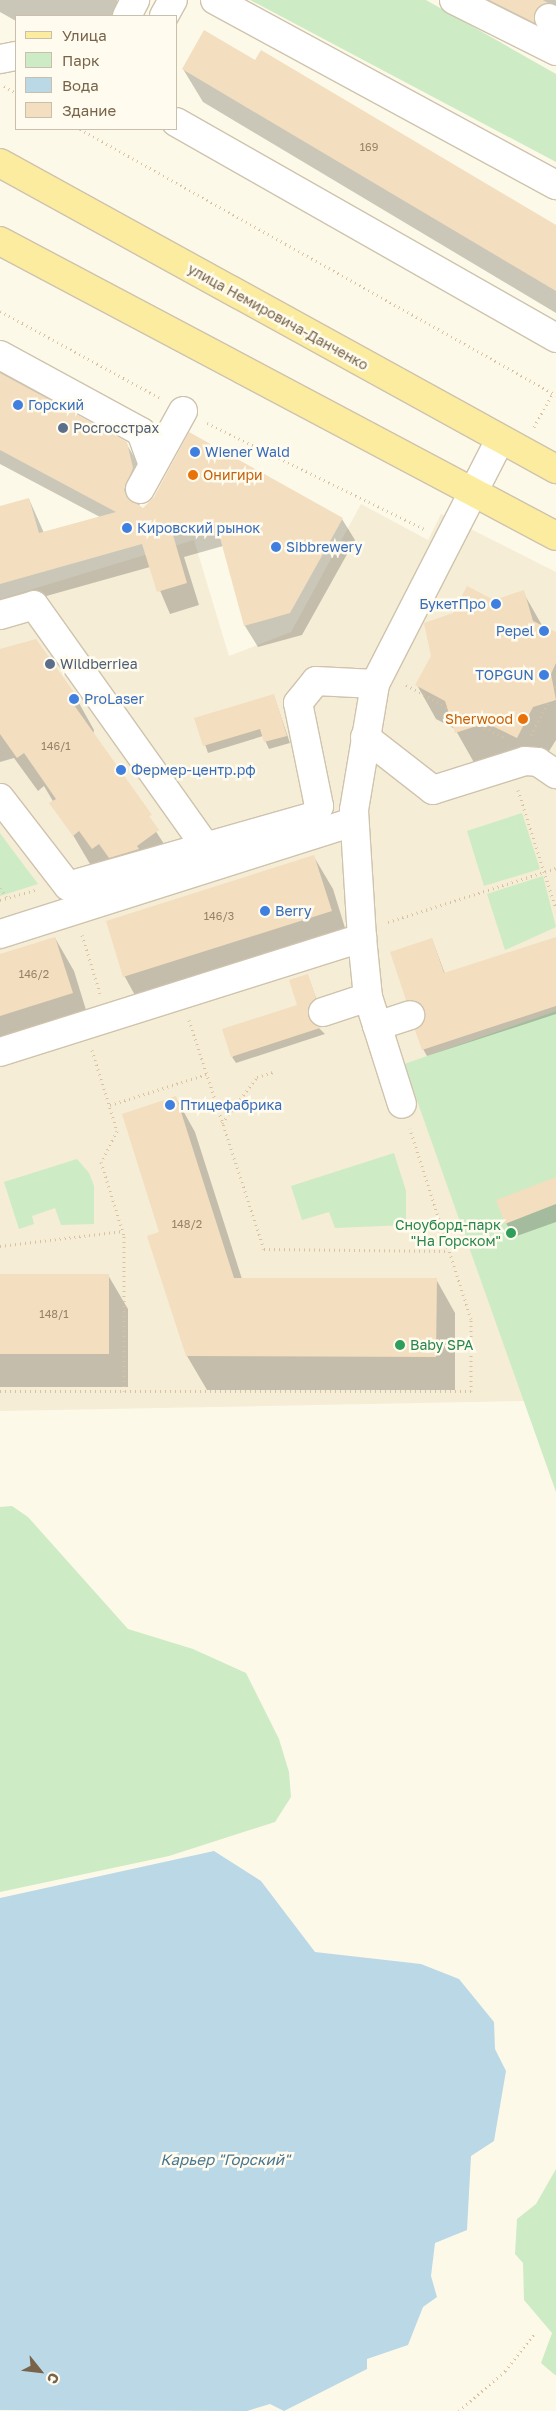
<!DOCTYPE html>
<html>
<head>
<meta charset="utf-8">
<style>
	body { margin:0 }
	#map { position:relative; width:556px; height:2411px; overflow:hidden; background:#fdf9e8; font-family:"Golos Text",sans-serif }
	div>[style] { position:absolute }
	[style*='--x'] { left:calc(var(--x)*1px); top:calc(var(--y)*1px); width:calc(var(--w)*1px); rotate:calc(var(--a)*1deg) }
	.residential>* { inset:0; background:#f5edd6 }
	.green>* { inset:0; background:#cdebc5 }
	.water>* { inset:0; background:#bbd8e7 }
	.shadow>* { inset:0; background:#0003 }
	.building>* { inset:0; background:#f3debf }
	.path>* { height:3px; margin-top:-1.5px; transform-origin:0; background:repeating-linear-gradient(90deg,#d8c2a2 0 1px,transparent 0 5px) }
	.roads { filter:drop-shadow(1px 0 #cfc3ad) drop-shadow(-1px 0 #cfc3ad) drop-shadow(0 1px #cfc3ad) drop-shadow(0 -1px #cfc3ad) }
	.minor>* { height:28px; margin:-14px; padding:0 14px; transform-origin:14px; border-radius:14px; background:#fff }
	.major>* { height:28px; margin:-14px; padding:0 14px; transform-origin:14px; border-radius:14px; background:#fbeca0 }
	.dots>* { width:14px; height:14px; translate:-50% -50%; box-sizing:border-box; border:2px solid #fffcef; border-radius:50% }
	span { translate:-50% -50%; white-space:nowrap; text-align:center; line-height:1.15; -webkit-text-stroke:5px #fffcef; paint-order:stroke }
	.number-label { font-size:11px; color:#978268 }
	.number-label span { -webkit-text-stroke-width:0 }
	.street-label { font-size:14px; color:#78644b }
	.shop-label { font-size:14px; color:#366cbe }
	.left { translate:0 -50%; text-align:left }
	.right { translate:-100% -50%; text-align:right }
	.service-label { font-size:14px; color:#4e5e75 }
	.food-label { font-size:14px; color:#c56008 }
	.leisure-label { font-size:14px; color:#27864d }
	.water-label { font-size:15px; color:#477692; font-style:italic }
	.legend { position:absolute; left:15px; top:15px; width:162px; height:115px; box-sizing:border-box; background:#fffcef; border:1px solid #c9bfad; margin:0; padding:6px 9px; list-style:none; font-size:15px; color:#78644b }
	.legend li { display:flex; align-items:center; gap:10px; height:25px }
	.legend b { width:25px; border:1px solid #c9bfad }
	.north { position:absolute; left:15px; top:2346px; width:50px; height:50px; -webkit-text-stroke:4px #fffcef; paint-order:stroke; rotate:119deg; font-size:14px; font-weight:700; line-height:20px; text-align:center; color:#78644b }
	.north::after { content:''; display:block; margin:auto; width:18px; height:22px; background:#78644b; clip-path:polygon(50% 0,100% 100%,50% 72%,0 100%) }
</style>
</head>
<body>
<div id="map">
	<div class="residential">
		<i style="clip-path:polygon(361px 504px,428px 540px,441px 514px,556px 572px,556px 1011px,404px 1064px,526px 1401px,0 1411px,0 599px,194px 540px,229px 656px,291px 632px)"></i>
	</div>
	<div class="green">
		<i style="clip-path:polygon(250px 0,426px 0,556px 74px,556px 162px)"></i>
		<i style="clip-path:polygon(522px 813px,540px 869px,484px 886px,467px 831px)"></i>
		<i style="clip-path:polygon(0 833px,8px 844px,38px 884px,0 896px)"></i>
		<i style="clip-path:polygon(543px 876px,556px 927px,505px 950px,487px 894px)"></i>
		<i style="clip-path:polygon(556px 1011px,556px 1492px,404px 1064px)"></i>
		<i style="clip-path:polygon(394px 1153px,406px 1191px,406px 1225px,335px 1228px,329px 1212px,302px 1220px,291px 1186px)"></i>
		<i style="clip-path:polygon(77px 1159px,89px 1173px,94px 1186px,94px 1224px,61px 1225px,55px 1208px,32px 1216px,34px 1224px,19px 1229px,4px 1182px)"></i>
		<i style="clip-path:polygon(12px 1506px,28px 1517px,128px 1629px,193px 1649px,246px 1673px,279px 1739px,289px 1772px,291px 1797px,275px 1822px,169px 1856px,0 1892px,0 1507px)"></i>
		<i style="clip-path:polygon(556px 2169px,556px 2375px,555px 2375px,541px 2363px,552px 2333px,524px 2300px,523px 2263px,515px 2254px,517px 2219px,536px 2204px)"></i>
	</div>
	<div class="water">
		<i style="clip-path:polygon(214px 1851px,261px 1881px,315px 1952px,421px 1964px,459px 1979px,494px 2022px,495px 2049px,506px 2071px,494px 2141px,471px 2156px,467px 2230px,435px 2243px,431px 2276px,437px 2297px,423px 2307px,408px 2345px,367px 2359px,367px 2369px,284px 2411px,270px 2404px,247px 2411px,0 2410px,0 1898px)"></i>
	</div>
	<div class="shadow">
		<i style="clip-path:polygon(0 0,117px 0,126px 16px,16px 16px,16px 21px,0 12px)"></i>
		<i style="clip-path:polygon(488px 0,556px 0,556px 38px,505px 29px)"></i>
		<i style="clip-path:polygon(255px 62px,556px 227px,556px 313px,203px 102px,183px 69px)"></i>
		<i style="clip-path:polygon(0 371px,126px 443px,139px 465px,145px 491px,139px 506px,143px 509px,342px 519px,355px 540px,302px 635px,258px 647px,245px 626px,223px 546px,184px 557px,199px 605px,170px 614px,150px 567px,0 609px,0 507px,29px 499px,44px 533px,100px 517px,0 464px)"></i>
		<i style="clip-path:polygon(523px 592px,543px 627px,556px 634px,556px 740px,536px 772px,476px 766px,455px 729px,436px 719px,417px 685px,494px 601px)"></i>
		<i style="clip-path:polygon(0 651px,75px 696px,94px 730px,93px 736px,178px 865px,93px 869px,44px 786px,38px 791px,14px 758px,0 762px)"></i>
		<i style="clip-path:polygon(274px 696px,290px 743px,269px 749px,263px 736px,208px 753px,196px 719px)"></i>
		<i style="clip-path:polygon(314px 857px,333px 889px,350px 944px,143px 1010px,125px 977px,107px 922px)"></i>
		<i style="clip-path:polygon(55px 938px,74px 971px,91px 1026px,0 1055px,0 956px)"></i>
		<i style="clip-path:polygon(556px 938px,556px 1014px,427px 1056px,423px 1049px,425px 1010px,411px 1007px,407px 1000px,432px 939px,445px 974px)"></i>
		<i style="clip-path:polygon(308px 976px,319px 1006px,311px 1020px,325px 1034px,236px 1063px,232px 1057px,298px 1006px)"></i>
		<i style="clip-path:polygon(176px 1098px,195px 1132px,242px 1279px,436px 1279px,455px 1313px,455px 1390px,207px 1390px,187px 1356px,161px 1232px)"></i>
		<i style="clip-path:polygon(556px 1180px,556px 1222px,514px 1237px,506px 1223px)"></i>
		<i style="clip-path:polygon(0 1275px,108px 1275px,128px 1309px,128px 1387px,0 1387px)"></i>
	</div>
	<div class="building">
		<i style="clip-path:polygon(489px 0,543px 0,548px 3px,536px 10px,535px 23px)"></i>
		<i style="clip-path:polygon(204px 30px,255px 60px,261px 50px,556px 225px,556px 291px,182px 69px)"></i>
		<i style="clip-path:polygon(0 373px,127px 442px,133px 468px,124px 490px,127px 497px,143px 508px,154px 497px,189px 432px,343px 518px,290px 613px,244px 626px,216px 523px,173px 535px,187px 583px,157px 592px,142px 544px,0 584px,0 506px,29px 498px,39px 533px,116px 512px,0 450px)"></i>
		<i style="clip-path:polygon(467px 586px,494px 600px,524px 590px,533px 621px,556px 632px,556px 663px,551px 674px,556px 700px,533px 707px,517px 738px,486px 723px,455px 733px,445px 701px,415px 685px,431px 656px,424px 623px,453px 613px)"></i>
		<i style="clip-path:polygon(36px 639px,76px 695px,74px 705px,152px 815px,149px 816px,159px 830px,137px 846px,139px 849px,109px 858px,99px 844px,92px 849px,79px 831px,73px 836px,49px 803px,56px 799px,24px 753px,17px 758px,0 734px,0 649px)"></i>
		<i style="clip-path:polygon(274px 694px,287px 736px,264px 742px,260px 729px,203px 746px,194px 718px)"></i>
		<i style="clip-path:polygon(314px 855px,332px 911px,123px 977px,106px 921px)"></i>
		<i style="clip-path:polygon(55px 937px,73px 993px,0 1016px,0 954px)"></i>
		<i style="clip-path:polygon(556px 937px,556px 1006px,422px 1050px,415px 1030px,422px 1025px,425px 1011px,420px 1003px,406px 1000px,390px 952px,432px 938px,444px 973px)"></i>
		<i style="clip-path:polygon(308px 974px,316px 998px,308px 1008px,308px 1016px,323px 1027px,231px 1057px,222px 1029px,297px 1005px,289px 980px)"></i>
		<i style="clip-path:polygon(176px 1096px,234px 1278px,437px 1278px,436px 1357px,186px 1356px,147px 1236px,159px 1232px,122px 1114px)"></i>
		<i style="clip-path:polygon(556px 1177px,556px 1204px,505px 1224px,496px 1200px)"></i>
		<i style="clip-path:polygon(0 1274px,109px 1274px,109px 1354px,0 1354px)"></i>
	</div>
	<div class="path">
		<i style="--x:4;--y:86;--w:14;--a:30"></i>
		<i style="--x:80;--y:129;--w:545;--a:29.2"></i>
		<i style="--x:0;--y:311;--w:182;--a:28.5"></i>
		<i style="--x:207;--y:423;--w:242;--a:26"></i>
		<i style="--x:534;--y:427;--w:39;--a:-61"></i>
		<i style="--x:406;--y:685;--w:47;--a:28.2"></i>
		<i style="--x:555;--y:687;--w:1;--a:-45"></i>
		<i style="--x:480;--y:725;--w:29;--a:27"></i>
		<i style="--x:531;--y:735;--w:36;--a:-62"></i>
		<i style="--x:518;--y:790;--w:125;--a:72.3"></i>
		<i style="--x:0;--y:888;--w:12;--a:55"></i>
		<i style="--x:0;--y:900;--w:37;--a:-16"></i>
		<i style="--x:388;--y:922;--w:176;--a:-17.8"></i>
		<i style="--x:82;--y:935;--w:61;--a:72.8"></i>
		<i style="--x:189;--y:1020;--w:241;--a:71.9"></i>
		<i style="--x:264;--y:1249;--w:185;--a:0.6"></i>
		<i style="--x:92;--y:1050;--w:85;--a:72.8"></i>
		<i style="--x:117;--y:1131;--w:35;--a:117"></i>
		<i style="--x:101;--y:1162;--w:77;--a:72.7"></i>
		<i style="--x:124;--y:1236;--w:155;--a:90"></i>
		<i style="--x:110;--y:1105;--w:102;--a:-17.7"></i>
		<i style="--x:222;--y:1123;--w:58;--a:-52.7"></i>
		<i style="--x:257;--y:1077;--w:17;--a:-17"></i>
		<i style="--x:0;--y:1246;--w:124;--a:-7"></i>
		<i style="--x:0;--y:1391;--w:471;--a:0"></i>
		<i style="--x:471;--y:1391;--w:72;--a:-90"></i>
		<i style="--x:471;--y:1319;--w:200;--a:-107.8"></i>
		<i style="--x:459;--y:2411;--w:61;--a:-41"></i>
		<i style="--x:505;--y:2371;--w:47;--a:-51.9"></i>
	</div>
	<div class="roads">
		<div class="minor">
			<i style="--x:215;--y:0;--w:388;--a:28.5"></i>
			<i style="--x:454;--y:0;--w:114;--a:26.6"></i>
			<i style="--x:127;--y:16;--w:18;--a:-63"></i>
			<i style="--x:164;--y:16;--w:18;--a:-61"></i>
			<i style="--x:549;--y:18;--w:8;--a:30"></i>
			<i style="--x:0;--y:59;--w:16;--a:-11"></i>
			<i style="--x:176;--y:122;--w:437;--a:29.6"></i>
			<i style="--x:0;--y:355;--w:161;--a:28.6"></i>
			<i style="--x:141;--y:432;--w:35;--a:70"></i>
			<i style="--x:140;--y:489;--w:89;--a:-61.1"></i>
			<i style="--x:0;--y:615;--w:35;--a:-16"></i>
			<i style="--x:34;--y:605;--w:298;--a:54.6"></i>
			<i style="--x:365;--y:737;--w:86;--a:37.9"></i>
			<i style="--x:433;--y:790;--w:96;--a:-17.5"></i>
			<i style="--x:525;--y:761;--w:13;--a:4"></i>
			<i style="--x:538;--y:762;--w:22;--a:34"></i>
			<i style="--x:0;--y:798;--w:111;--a:52.3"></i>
			<i style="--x:68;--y:886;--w:256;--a:-15.9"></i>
			<i style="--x:314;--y:816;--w:11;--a:-63"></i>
			<i style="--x:319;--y:806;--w:105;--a:-101.5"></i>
			<i style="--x:298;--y:703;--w:28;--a:-51"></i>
			<i style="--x:316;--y:681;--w:59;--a:2.9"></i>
			<i style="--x:0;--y:934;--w:371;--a:-17.6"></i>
			<i style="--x:362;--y:938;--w:59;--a:84.2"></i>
			<i style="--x:368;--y:997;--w:112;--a:72.4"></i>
			<i style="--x:323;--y:1012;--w:47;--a:-18.4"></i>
			<i style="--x:377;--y:1026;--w:35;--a:-18"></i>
			<i style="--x:0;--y:1052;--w:380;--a:-17.5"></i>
			<i style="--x:362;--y:938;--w:128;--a:-93.6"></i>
			<i style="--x:354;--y:810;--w:128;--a:-80.5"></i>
			<i style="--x:375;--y:684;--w:274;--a:-62.9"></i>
		</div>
		<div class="major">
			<i style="--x:0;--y:163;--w:635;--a:28.83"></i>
			<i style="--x:0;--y:241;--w:629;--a:27.95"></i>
		</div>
	</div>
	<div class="dots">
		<i style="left:18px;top:405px;background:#3f7fe0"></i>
		<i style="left:63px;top:428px;background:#5c6f8a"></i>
		<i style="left:195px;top:452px;background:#3f7fe0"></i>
		<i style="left:193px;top:475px;background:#e8710a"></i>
		<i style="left:127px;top:528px;background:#3f7fe0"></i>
		<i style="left:276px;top:547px;background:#3f7fe0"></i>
		<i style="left:496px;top:604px;background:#3f7fe0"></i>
		<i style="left:544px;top:631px;background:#3f7fe0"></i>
		<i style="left:50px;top:664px;background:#5c6f8a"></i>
		<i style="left:544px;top:675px;background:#3f7fe0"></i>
		<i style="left:74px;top:699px;background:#3f7fe0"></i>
		<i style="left:523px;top:719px;background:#e8710a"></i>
		<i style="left:121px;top:770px;background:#3f7fe0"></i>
		<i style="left:265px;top:911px;background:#3f7fe0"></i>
		<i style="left:170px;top:1105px;background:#3f7fe0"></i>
		<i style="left:511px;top:1233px;background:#2e9e5b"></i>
		<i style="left:400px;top:1345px;background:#2e9e5b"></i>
	</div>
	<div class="number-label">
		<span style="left:369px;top:147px">169</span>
		<span style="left:56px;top:746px">146/1</span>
		<span style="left:219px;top:916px">146/3</span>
		<span style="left:34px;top:974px">146/2</span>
		<span style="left:187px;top:1224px">148/2</span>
		<span style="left:54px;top:1314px">148/1</span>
	</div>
	<div class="street-label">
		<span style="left:278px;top:317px;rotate:29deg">улица Немировича-Данченко</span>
	</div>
	<div class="shop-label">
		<span class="left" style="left:28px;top:405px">Горский</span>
		<span class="left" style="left:205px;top:452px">Wiener Wald</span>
		<span class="left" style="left:137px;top:528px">Кировский рынок</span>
		<span class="left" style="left:286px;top:547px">Sibbrewery</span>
		<span class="right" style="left:486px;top:604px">БукетПро</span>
		<span class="right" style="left:534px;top:631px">Pepel</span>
		<span class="right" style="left:534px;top:675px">TOPGUN</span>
		<span class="left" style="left:84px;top:699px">ProLaser</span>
		<span class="left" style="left:131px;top:770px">Фермер-центр.рф</span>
		<span class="left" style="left:275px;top:911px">Berry</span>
		<span class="left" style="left:180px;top:1105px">Птицефабрика</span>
	</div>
	<div class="service-label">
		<span class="left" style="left:73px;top:428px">Росгосстрах</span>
		<span class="left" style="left:60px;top:664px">Wildberriea</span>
	</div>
	<div class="food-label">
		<span class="left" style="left:203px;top:475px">Онигири</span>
		<span class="right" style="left:513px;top:719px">Sherwood</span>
	</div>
	<div class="leisure-label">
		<span class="right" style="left:501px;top:1233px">Сноуборд-парк<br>"На Горском"</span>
		<span class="left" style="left:410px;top:1345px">Baby SPA</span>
	</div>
	<div class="water-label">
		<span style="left:225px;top:2160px">Карьер "Горский"</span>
	</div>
	<ul class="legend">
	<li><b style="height:6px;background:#fbeca0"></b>Улица</li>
	<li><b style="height:14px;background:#cdebc5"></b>Парк</li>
	<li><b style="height:14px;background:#bbd8e7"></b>Вода</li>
	<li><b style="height:14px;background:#f3debf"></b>Здание</li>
	</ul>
	<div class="north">С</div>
</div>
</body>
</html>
